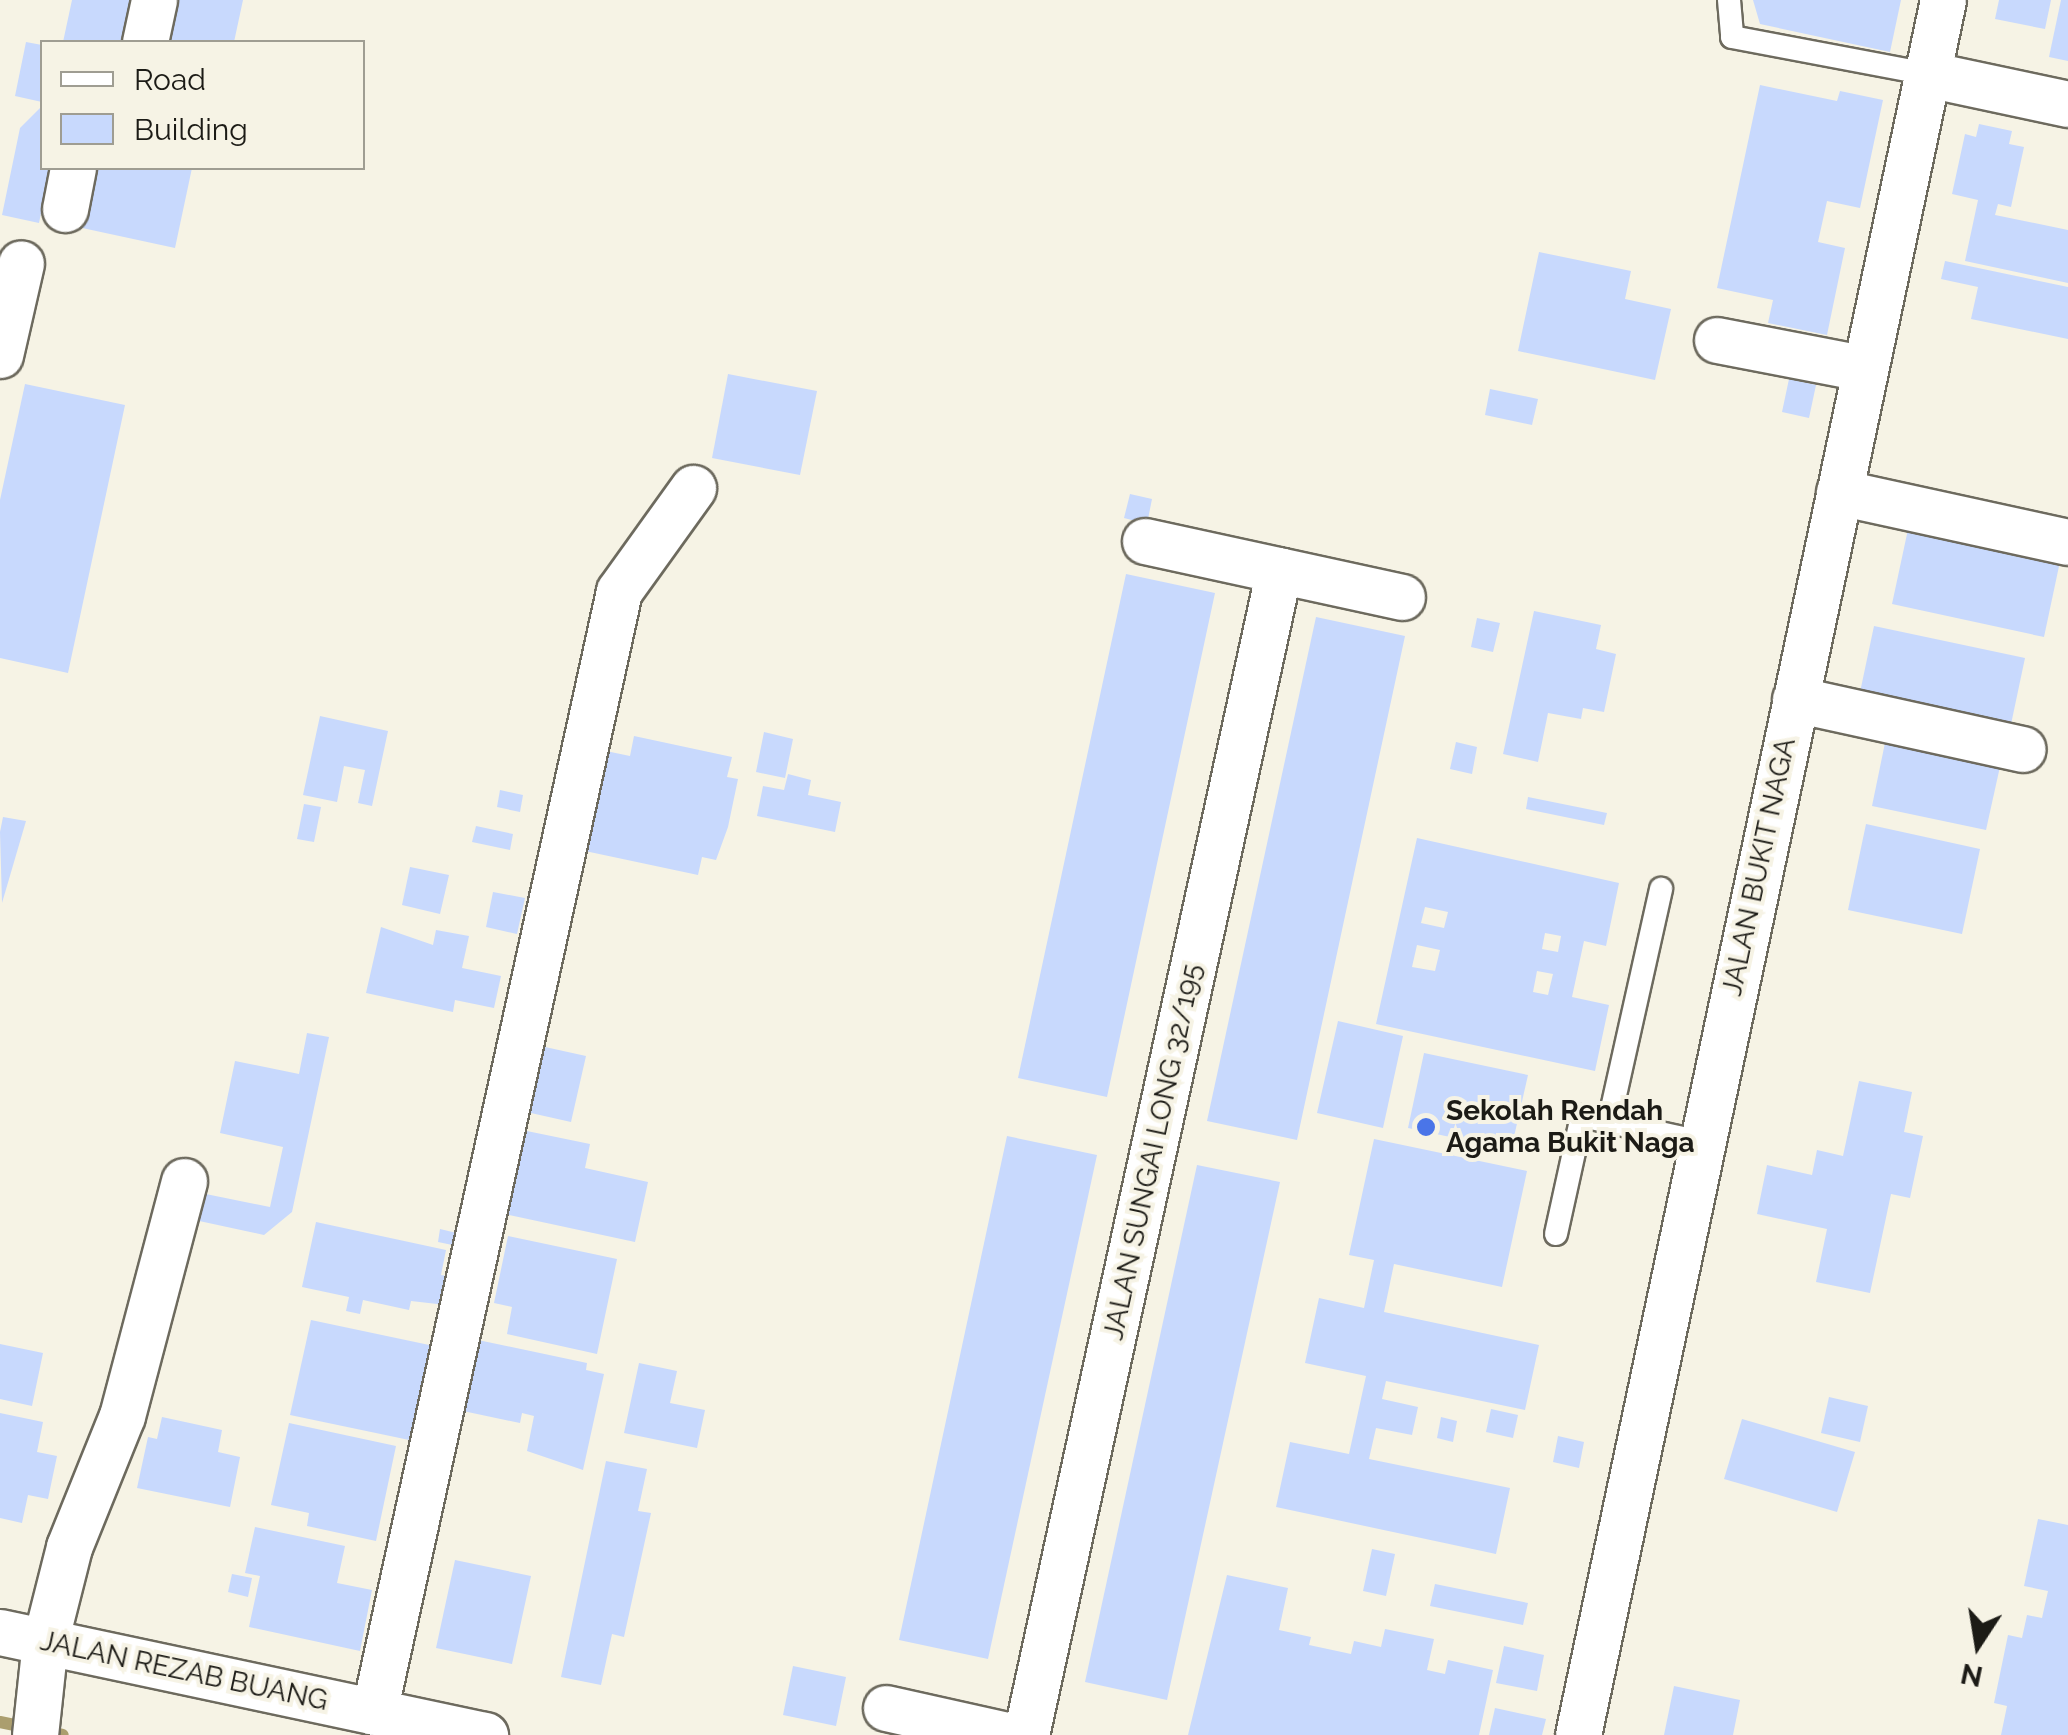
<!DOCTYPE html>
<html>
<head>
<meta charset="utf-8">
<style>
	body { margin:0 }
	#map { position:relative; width:2068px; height:1735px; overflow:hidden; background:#f6f3e5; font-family:Raleway,sans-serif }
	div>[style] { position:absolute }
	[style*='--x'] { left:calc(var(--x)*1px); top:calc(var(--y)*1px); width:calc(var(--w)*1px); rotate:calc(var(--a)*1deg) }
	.stream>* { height:12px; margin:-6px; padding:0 6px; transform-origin:6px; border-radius:6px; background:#ab9e6e }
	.building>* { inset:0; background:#c8d9fd }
	.roads { filter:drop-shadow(2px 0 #6d6a5e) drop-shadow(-2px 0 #6d6a5e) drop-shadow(0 2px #6d6a5e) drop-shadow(0 -2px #6d6a5e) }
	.lane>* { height:22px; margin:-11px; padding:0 11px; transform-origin:11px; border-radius:11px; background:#fff }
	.street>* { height:45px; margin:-22.5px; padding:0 22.5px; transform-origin:22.5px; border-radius:22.5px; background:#fff }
	.dots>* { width:28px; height:28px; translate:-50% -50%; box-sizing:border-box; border:5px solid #f6f3e5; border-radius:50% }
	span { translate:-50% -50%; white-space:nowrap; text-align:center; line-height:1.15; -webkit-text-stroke:8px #f6f3e5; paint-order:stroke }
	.street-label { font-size:28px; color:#1c1b16 }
	.poi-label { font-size:28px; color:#1c1b16; font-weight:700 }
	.left { translate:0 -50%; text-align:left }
	.legend { position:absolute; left:40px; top:40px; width:325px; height:130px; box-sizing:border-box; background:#f6f3e5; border:2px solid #9f9d92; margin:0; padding:12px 18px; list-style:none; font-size:30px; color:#1c1b16 }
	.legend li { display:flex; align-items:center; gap:20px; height:50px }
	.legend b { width:50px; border:2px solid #9f9d92 }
	.north { position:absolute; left:1928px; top:1595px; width:100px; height:100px; -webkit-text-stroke:8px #f6f3e5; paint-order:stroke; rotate:192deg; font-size:28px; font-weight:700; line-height:40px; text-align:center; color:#1c1b16 }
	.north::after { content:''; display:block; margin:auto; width:35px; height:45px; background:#1c1b16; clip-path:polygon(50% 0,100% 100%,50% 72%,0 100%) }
</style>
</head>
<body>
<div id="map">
	<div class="stream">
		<i style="--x:0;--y:1722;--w:64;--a:11.7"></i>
	</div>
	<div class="building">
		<i style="clip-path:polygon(72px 0,135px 0,126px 42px,63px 42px)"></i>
		<i style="clip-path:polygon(165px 0,243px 0,234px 42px,156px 42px)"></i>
		<i style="clip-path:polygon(1753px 0,1901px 0,1890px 52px,1760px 24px)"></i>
		<i style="clip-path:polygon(1999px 0,2051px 0,2045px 29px,1995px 19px)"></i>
		<i style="clip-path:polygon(2061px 0,2068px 0,2068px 61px,2049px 57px)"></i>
		<i style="clip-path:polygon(26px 42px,42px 45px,42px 102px,15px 96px)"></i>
		<i style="clip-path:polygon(1760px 85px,1837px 101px,1840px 91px,1883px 100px,1860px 208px,1827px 201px,1818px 242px,1845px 248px,1827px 335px,1768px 323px,1773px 300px,1717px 288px)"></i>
		<i style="clip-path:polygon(42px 106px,42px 168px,50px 168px,39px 223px,2px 215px,20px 128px)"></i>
		<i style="clip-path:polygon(1979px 124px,2012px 131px,2009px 144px,2024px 147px,2011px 207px,1998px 204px,1995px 215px,2068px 230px,2068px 283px,1965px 261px,1978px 200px,1952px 194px,1965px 134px,1976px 137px)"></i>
		<i style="clip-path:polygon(85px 168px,192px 168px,175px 248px,73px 226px)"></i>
		<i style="clip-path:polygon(1539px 252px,1631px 271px,1625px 299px,1671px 309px,1655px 380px,1518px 351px)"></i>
		<i style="clip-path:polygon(1945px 261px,2068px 287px,2068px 339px,1971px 319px,1978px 287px,1941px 279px)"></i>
		<i style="clip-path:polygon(728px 374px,817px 391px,800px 475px,712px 458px)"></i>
		<i style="clip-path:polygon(1789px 379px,1816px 385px,1809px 418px,1782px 412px)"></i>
		<i style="clip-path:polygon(25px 384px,125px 405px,68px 673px,0 658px,0 500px)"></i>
		<i style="clip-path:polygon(1490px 389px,1538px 399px,1532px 425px,1485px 415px)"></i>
		<i style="clip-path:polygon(1130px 494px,1152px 499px,1147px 524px,1124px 518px)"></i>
		<i style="clip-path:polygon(1910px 520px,2062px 552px,2044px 637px,1892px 604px)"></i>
		<i style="clip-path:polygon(1126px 574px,1215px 593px,1107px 1097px,1018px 1078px)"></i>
		<i style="clip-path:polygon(1534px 611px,1601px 625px,1596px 649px,1616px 654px,1604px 712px,1583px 708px,1581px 719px,1548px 713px,1538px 762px,1503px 754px)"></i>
		<i style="clip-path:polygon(1316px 617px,1405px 636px,1297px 1140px,1207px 1121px)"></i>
		<i style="clip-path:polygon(1477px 618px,1500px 623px,1493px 652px,1471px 647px)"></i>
		<i style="clip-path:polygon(1874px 626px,2025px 658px,2010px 729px,1859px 697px)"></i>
		<i style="clip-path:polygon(320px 716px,388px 731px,372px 806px,358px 803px,365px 770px,344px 766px,337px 802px,303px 795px)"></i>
		<i style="clip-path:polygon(764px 732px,793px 739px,785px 778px,756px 772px)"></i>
		<i style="clip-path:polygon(634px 736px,732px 757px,727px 777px,738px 779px,728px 827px,716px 860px,702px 857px,698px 875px,585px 851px,606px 751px,630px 756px)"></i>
		<i style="clip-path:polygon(1886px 738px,2001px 762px,1986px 830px,1872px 806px)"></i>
		<i style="clip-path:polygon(1456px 742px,1477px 747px,1472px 774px,1450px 769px)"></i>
		<i style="clip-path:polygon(788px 774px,811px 780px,808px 795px,841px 802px,835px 832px,757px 816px,763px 786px,784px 790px)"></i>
		<i style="clip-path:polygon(500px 790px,523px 795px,520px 812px,497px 807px)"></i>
		<i style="clip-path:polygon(1528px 797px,1607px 813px,1604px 825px,1526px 809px)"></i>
		<i style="clip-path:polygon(304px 804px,321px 807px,314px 842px,297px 839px)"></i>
		<i style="clip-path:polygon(3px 817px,26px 821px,2px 903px,0 832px)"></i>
		<i style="clip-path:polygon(1866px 824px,1980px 849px,1962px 934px,1848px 910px)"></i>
		<i style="clip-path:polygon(476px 826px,513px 834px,510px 850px,472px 842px)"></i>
		<i style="clip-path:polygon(evenodd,1417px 838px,1619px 883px,1606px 946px,1584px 941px,1572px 997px,1609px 1005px,1595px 1071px,1376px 1024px,1417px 838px,1425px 907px,1448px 912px,1444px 928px,1421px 923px,1425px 907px,1417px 838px,1545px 933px,1561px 936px,1558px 952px,1542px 949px,1545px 933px,1417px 838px,1417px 945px,1440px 950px,1435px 971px,1412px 967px,1417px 945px,1417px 838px,1537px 971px,1553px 974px,1548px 995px,1533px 992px,1537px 971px)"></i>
		<i style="clip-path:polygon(410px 867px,449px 875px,440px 914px,402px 905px)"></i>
		<i style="clip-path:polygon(493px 892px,525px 898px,517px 934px,486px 927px)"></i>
		<i style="clip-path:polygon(381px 927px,433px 945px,436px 930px,469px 936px,462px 968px,501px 976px,494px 1008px,455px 1000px,453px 1012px,366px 993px)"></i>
		<i style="clip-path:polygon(1338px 1021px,1403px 1036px,1383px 1128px,1317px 1113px)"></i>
		<i style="clip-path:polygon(307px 1033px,329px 1037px,292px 1212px,264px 1235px,190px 1219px,196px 1192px,270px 1207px,283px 1147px,220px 1133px,235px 1061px,299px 1074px)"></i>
		<i style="clip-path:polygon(536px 1045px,586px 1056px,571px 1122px,522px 1111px)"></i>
		<i style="clip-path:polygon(1424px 1053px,1528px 1075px,1511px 1150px,1408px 1128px)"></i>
		<i style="clip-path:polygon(1859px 1081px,1912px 1092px,1904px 1132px,1923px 1136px,1910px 1198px,1891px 1194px,1870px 1293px,1816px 1282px,1827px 1229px,1757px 1214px,1767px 1165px,1812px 1175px,1817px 1150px,1843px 1156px)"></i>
		<i style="clip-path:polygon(522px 1130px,590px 1144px,585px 1168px,648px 1182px,635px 1242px,504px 1214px)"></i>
		<i style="clip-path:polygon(1007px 1136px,1097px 1155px,988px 1659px,899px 1640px)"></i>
		<i style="clip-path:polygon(1374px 1139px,1527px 1171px,1502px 1287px,1394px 1264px,1384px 1312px,1539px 1345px,1525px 1410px,1386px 1381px,1382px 1399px,1418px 1407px,1412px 1435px,1376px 1428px,1369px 1459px,1510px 1488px,1496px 1554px,1276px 1507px,1290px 1442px,1349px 1454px,1366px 1376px,1305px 1363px,1319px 1298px,1364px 1308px,1374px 1260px,1349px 1255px)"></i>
		<i style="clip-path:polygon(1197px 1165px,1280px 1182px,1167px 1700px,1085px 1682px)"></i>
		<i style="clip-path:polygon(316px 1222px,446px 1250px,441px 1275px,452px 1277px,446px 1305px,411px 1301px,409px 1310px,363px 1300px,360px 1314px,346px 1311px,349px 1297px,302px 1287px)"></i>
		<i style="clip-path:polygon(440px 1229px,465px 1235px,462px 1247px,438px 1242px)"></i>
		<i style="clip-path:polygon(508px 1236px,617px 1259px,597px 1354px,507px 1334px,512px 1307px,494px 1303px)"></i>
		<i style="clip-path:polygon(311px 1320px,434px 1346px,414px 1441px,290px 1415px)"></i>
		<i style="clip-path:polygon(478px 1340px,587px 1363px,586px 1370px,604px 1374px,583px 1470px,527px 1451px,534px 1416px,522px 1413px,520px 1423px,463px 1411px)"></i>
		<i style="clip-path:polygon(0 1344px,43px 1353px,32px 1406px,0 1399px)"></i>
		<i style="clip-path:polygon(639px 1363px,677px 1371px,670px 1403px,705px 1410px,697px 1448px,624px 1433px)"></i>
		<i style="clip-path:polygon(1829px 1397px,1868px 1406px,1860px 1442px,1821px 1433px)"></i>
		<i style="clip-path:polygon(1491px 1409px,1518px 1415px,1513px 1438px,1486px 1432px)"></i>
		<i style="clip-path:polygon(0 1413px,43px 1422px,37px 1452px,57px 1456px,48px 1499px,28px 1495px,22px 1523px,0 1518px)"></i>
		<i style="clip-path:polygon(162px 1417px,222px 1430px,218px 1452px,240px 1457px,230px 1507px,137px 1488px,148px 1437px,157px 1439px)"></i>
		<i style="clip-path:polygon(1441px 1417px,1457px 1421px,1453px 1442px,1437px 1438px)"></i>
		<i style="clip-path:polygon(1742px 1419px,1855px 1452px,1837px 1512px,1724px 1479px)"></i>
		<i style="clip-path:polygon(289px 1423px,396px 1446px,376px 1541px,307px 1526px,309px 1513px,271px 1505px)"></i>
		<i style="clip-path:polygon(1558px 1436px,1584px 1442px,1579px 1468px,1553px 1462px)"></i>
		<i style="clip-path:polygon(606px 1461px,647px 1469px,638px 1511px,651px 1513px,624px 1637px,612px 1634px,601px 1685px,561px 1677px)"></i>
		<i style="clip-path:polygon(2038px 1519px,2068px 1525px,2068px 1735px,2001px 1735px,2007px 1706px,1994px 1703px,2008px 1635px,2022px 1638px,2027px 1615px,2042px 1618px,2048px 1591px,2024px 1586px)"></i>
		<i style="clip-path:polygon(255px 1527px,345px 1546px,337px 1583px,372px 1590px,360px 1651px,249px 1627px,260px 1576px,245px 1573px)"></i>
		<i style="clip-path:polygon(1372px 1549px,1395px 1554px,1386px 1596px,1363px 1591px)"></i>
		<i style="clip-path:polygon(455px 1560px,531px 1576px,512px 1664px,436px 1648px)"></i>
		<i style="clip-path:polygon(232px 1574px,252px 1578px,248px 1597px,228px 1592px)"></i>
		<i style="clip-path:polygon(1227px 1575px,1288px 1588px,1279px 1630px,1311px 1637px,1309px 1645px,1351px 1654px,1354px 1641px,1381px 1647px,1385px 1629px,1434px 1639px,1427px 1670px,1445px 1674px,1448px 1660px,1493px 1670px,1479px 1735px,1188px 1735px)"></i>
		<i style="clip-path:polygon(1435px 1584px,1528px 1603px,1523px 1625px,1430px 1606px)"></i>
		<i style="clip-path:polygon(1504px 1646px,1544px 1655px,1537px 1691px,1496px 1683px)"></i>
		<i style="clip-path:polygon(793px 1666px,846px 1677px,836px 1726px,783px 1715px)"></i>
		<i style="clip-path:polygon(1674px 1686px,1740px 1700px,1733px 1735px,1664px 1735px)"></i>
		<i style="clip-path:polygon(1495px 1708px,1546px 1719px,1542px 1735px,1489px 1735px)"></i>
	</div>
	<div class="roads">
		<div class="lane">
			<i style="--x:1729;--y:0;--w:37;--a:85"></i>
			<i style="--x:1732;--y:37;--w:198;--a:10.7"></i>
			<i style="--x:1609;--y:1122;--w:239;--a:-77.4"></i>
			<i style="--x:1556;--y:1234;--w:121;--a:-77.6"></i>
			<i style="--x:1582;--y:1116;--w:122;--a:12.3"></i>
		</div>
		<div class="street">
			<i style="--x:145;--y:42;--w:43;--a:-77.9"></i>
			<i style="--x:1927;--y:74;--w:144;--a:12"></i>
			<i style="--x:65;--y:209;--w:42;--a:-79"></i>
			<i style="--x:1717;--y:340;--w:148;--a:10.9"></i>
			<i style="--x:0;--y:355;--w:94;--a:-77.1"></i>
			<i style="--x:1839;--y:492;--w:234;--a:12.3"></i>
			<i style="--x:1145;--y:541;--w:263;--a:12.3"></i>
			<i style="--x:1795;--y:699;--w:233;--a:12.4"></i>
			<i style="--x:0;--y:1632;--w:496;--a:12"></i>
			<i style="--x:886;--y:1708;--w:124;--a:12.6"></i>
			<i style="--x:374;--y:1712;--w:1147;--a:-77.67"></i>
			<i style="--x:619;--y:591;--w:127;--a:-54.3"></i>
			<i style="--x:35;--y:1735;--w:94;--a:-83.9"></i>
			<i style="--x:45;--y:1642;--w:98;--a:-75.8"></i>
			<i style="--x:69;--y:1547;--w:141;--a:-68"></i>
			<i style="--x:122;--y:1416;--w:243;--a:-75.2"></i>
			<i style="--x:1026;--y:1735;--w:1192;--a:-77.75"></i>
			<i style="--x:1578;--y:1735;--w:1773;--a:-78.12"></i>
		</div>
	</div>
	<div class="dots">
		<i style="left:1426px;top:1127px;background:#4a75e8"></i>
	</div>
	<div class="street-label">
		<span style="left:1759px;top:867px;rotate:-78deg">JALAN BUKIT NAGA</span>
		<span style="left:1153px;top:1152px;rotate:-78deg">JALAN SUNGAI LONG 32/195</span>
		<span style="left:184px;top:1671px;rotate:12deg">JALAN REZAB BUANG</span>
	</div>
	<div class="poi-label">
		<span class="left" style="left:1446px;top:1127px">Sekolah Rendah<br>Agama Bukit Naga</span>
	</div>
	<ul class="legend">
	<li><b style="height:12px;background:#fff"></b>Road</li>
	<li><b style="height:28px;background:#c8d9fd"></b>Building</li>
	</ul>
	<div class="north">N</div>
</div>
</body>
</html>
